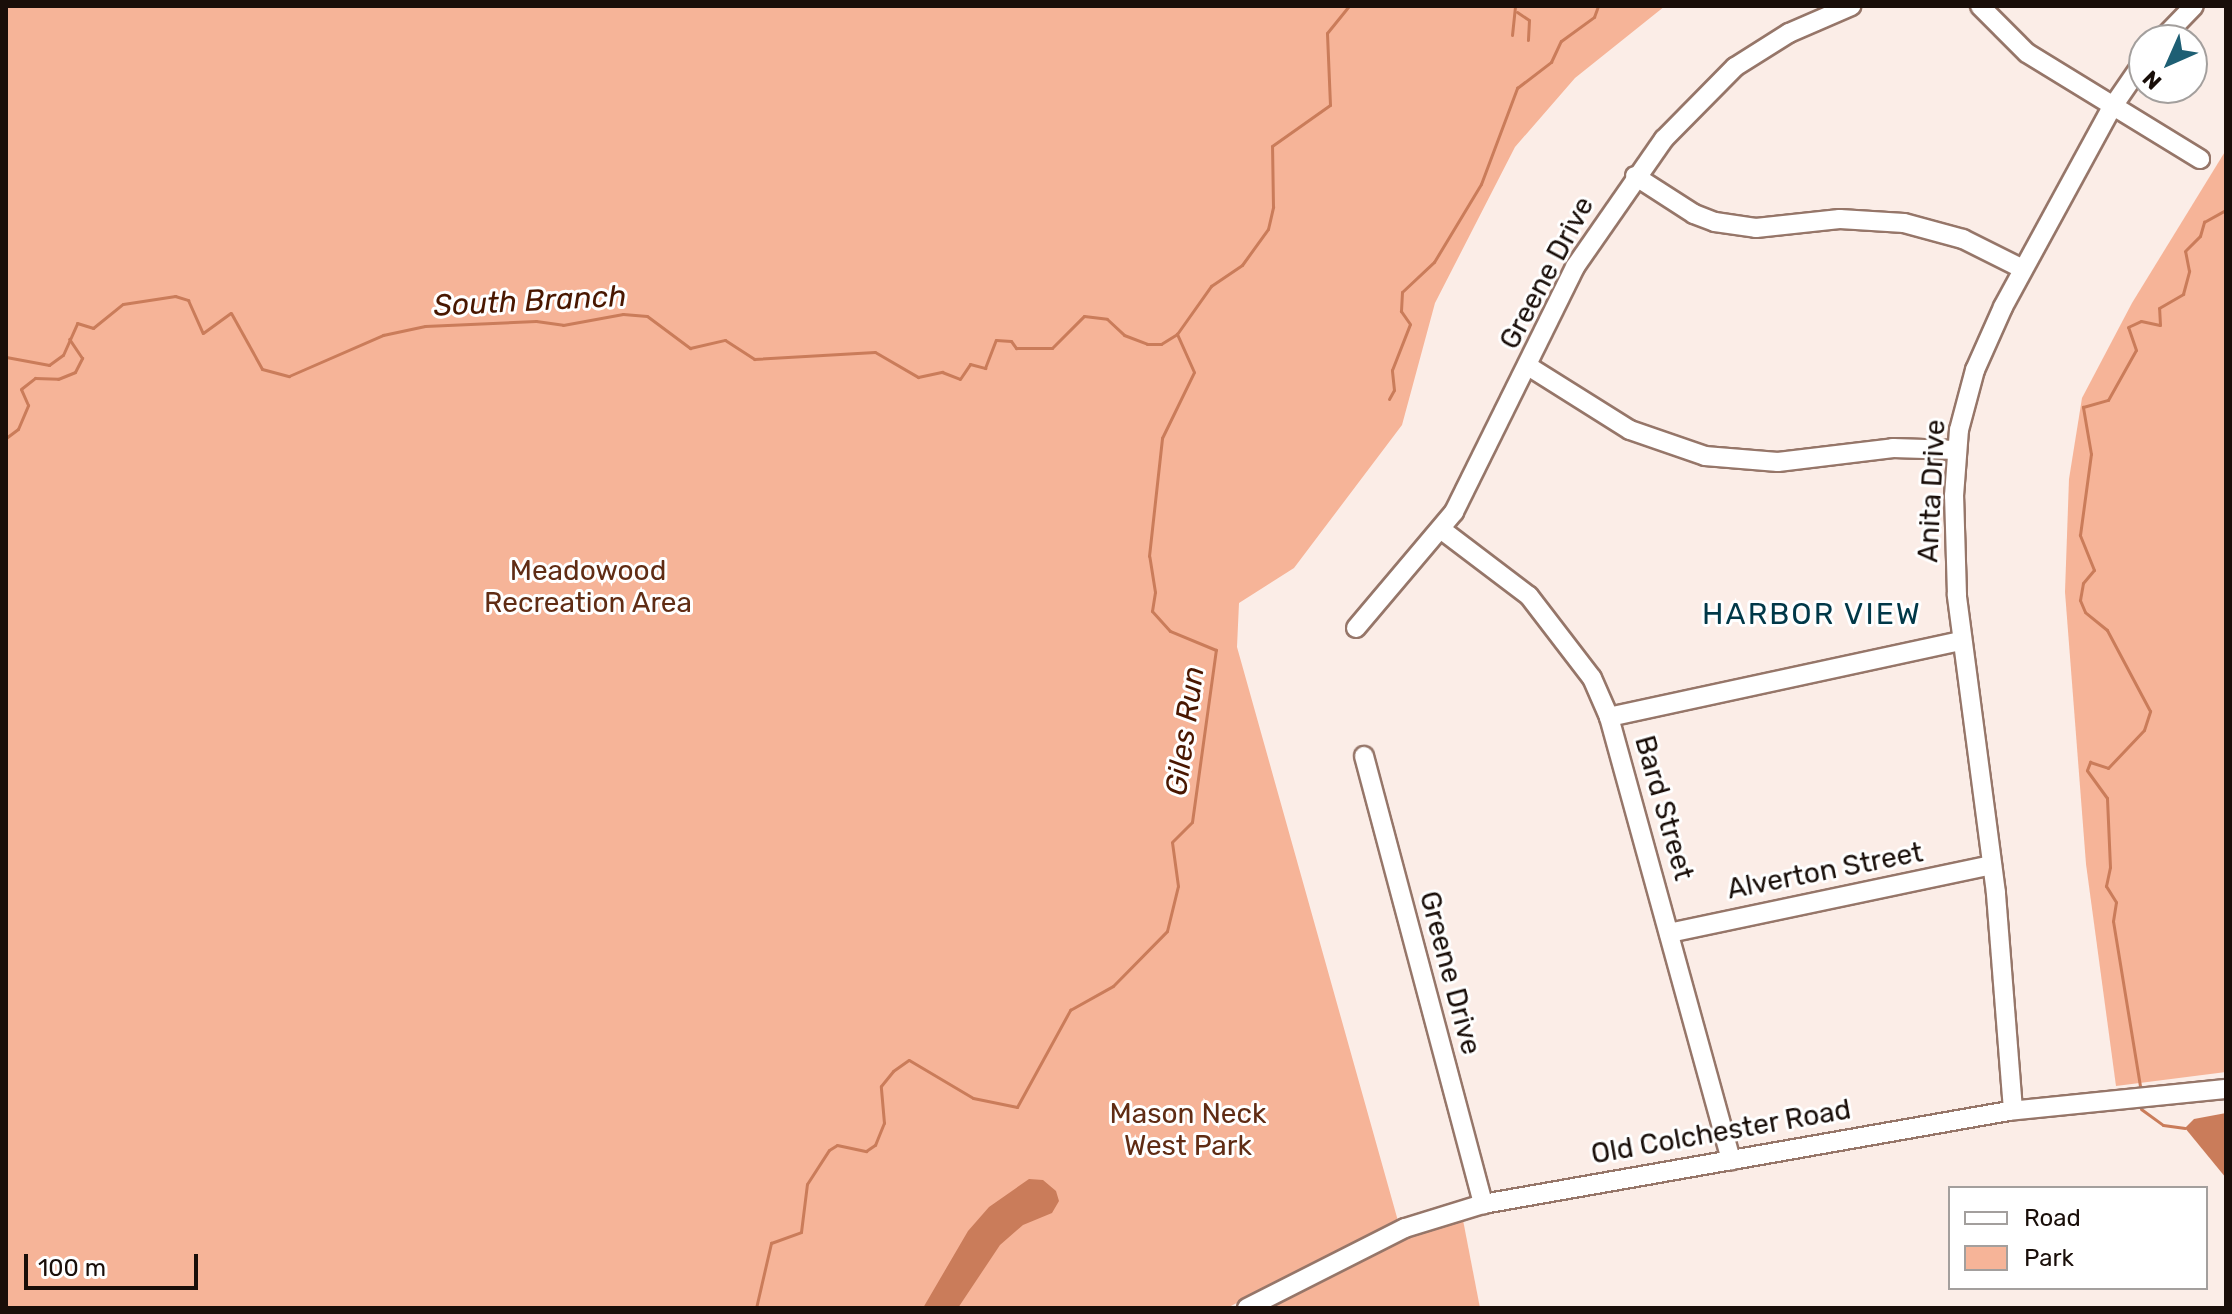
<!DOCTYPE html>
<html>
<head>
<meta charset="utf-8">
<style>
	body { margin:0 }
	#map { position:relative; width:2232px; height:1314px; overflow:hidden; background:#fbede7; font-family:Rubik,sans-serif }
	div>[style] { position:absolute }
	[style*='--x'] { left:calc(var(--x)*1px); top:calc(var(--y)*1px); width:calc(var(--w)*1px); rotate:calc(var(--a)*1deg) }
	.green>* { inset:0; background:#f6b498 }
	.water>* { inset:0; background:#ca7c5a }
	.stream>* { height:3px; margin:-1.5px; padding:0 1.5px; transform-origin:1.5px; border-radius:1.5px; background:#ca7c5a }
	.roads { filter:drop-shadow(2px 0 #967669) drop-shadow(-2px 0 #967669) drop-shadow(0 2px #967669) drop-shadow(0 -2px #967669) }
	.minor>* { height:18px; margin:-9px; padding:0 9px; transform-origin:9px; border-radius:9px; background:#fff }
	span { translate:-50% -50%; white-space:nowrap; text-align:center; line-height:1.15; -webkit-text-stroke:6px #fff; paint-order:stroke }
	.street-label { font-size:28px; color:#190e09 }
	.park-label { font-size:28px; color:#602c14 }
	.water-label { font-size:30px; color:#491700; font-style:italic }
	.neighbourhood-label { font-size:30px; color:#003848; letter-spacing:2px }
	.frame { position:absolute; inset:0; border:8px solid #190e09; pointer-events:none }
	.legend { position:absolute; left:1948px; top:1186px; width:260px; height:104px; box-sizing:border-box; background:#fff; border:2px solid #a39f9d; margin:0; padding:10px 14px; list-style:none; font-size:24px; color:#190e09 }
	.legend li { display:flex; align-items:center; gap:16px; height:40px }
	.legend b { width:40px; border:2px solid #a39f9d }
	.north { position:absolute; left:2128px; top:24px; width:80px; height:80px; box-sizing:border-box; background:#fff; border:2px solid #a39f9d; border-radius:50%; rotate:225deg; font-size:22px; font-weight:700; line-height:32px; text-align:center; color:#190e09 }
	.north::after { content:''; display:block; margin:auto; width:28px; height:36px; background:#1e5f74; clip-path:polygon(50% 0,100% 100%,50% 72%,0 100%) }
	.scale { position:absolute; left:24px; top:1254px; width:174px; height:36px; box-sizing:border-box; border:4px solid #190e09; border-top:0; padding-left:10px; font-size:24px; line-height:28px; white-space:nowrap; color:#190e09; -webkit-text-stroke:6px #fff; paint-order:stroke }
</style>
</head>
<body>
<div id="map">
	<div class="green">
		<i style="clip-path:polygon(6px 6px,1665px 6px,1575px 78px,1515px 147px,1435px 303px,1402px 425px,1294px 568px,1239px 603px,1237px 647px,1398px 1221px,1227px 1308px,6px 1308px)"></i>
		<i style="clip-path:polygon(2226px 150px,2226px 1072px,2116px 1086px,2086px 864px,2065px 592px,2069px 479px,2082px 398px,2132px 303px)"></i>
		<i style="clip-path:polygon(1463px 1220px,1480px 1308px,1268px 1308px,1400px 1239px)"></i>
	</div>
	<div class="water">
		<i style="clip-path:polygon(2226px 1113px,2226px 1178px,2185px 1128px,2194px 1119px)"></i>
		<i style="clip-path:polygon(1029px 1179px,1043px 1180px,1056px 1191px,1059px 1201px,1052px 1213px,1023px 1225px,1000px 1245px,958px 1308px,923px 1308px,968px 1231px,989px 1207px)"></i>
	</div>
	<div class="stream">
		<i style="--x:1517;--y:12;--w:14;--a:34"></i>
		<i style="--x:1529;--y:20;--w:20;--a:93"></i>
		<i style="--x:1512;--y:35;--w:29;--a:-84"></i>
		<i style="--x:6;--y:357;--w:44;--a:10.5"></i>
		<i style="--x:49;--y:365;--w:17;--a:-36"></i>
		<i style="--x:63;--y:355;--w:35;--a:-66"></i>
		<i style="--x:77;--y:323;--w:17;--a:17"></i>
		<i style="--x:93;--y:328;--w:38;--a:-39"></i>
		<i style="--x:123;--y:304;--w:53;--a:-8.7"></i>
		<i style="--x:175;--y:296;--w:14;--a:17"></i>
		<i style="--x:188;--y:300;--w:36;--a:66"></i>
		<i style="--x:203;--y:333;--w:34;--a:-36"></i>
		<i style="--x:231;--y:313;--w:64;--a:61"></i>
		<i style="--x:262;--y:369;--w:28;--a:15"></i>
		<i style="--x:289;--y:376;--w:103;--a:-23.6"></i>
		<i style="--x:383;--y:335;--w:43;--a:-12.1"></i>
		<i style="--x:425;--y:326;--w:111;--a:-2.6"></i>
		<i style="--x:536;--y:321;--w:27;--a:8"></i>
		<i style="--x:563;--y:325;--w:61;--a:-10.4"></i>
		<i style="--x:623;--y:314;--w:24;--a:5"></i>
		<i style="--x:647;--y:316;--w:54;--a:36.7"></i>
		<i style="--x:690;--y:348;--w:36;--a:-13"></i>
		<i style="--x:725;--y:340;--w:35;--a:33"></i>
		<i style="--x:754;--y:359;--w:121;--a:-3.3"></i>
		<i style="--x:875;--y:352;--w:50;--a:30.2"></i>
		<i style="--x:918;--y:377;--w:25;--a:-12"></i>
		<i style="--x:942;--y:372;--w:19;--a:21"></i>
		<i style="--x:960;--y:379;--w:18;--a:-56"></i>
		<i style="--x:970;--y:364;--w:16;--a:15"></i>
		<i style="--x:985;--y:368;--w:30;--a:-69"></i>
		<i style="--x:996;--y:340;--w:15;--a:4"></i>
		<i style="--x:1011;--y:341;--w:9;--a:54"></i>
		<i style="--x:1016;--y:348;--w:36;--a:0"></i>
		<i style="--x:1052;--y:348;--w:45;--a:-45"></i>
		<i style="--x:1084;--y:316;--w:23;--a:7"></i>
		<i style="--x:1107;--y:319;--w:23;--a:43"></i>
		<i style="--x:1124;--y:335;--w:25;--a:21"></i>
		<i style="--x:1147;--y:344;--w:14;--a:0"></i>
		<i style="--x:1161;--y:344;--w:19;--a:-32"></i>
		<i style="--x:1389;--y:399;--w:10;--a:-61"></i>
		<i style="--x:1394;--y:390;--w:20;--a:-96"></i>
		<i style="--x:1392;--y:370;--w:49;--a:-68.6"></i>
		<i style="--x:1410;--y:324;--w:16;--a:-125"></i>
		<i style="--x:1401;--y:311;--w:19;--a:-87"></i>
		<i style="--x:1402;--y:292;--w:44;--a:-43.2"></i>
		<i style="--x:1434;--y:262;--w:91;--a:-58.9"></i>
		<i style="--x:1481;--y:184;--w:103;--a:-69.4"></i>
		<i style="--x:1517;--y:88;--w:43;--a:-37.4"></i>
		<i style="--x:1551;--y:62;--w:23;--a:-65"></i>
		<i style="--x:1561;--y:41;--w:41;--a:-36"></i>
		<i style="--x:1594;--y:17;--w:12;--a:-70"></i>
		<i style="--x:6;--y:438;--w:15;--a:-37"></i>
		<i style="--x:18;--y:429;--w:26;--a:-67"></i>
		<i style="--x:28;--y:405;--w:17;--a:-114"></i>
		<i style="--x:21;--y:389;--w:18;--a:-38"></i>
		<i style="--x:35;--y:378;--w:23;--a:2"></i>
		<i style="--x:58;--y:379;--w:18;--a:-22"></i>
		<i style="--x:75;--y:372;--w:16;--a:-63"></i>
		<i style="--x:82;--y:358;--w:23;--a:-124"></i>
		<i style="--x:6;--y:468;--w:18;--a:90"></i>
		<i style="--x:2141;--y:1092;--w:173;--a:-99.3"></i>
		<i style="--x:2113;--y:921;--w:19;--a:-81"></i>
		<i style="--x:2116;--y:902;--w:19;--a:-122"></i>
		<i style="--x:2106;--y:886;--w:19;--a:-78"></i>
		<i style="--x:2110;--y:867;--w:69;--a:-92.5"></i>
		<i style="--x:2107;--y:798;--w:34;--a:-126"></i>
		<i style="--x:2087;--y:770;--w:9;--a:-69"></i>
		<i style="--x:2090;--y:762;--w:19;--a:18"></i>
		<i style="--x:2108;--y:768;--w:52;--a:-46.5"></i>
		<i style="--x:2144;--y:730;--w:20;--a:-72"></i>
		<i style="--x:2150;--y:711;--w:92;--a:-118"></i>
		<i style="--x:2107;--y:630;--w:28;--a:-141"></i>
		<i style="--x:2085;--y:612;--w:13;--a:-113"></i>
		<i style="--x:2080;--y:600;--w:17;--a:-80"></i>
		<i style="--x:2083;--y:583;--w:17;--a:-50"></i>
		<i style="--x:2094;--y:570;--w:38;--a:-112"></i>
		<i style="--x:2080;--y:535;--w:82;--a:-82.3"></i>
		<i style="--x:2091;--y:454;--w:48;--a:-99.7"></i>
		<i style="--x:2083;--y:407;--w:26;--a:-16"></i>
		<i style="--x:2108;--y:400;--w:57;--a:-60.8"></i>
		<i style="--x:2136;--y:350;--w:24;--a:-109"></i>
		<i style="--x:2128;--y:327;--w:14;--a:-25"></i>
		<i style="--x:2141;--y:321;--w:19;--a:12"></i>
		<i style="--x:2160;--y:325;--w:17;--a:-93"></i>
		<i style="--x:2159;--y:308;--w:28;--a:-30"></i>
		<i style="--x:2183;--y:294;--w:24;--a:-75"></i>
		<i style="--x:2189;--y:271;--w:20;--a:-101"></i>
		<i style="--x:2185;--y:251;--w:21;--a:-45"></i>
		<i style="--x:2200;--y:236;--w:15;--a:-74"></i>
		<i style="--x:2204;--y:222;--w:25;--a:-29"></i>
		<i style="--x:2141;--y:1109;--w:27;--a:36"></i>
		<i style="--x:2163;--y:1125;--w:22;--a:8"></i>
		<i style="--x:756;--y:1308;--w:67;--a:-77"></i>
		<i style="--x:771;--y:1243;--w:32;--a:-20"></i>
		<i style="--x:801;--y:1232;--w:48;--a:-82.9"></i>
		<i style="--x:807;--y:1184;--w:40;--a:-57.1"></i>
		<i style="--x:829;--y:1150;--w:9;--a:-32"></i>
		<i style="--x:837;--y:1145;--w:30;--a:12"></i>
		<i style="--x:866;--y:1151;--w:11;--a:-34"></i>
		<i style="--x:875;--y:1145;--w:24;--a:-68"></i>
		<i style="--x:884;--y:1123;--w:37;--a:-95"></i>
		<i style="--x:881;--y:1086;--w:19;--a:-51"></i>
		<i style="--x:893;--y:1071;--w:19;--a:-35"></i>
		<i style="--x:909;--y:1060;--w:74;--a:30.7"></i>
		<i style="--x:973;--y:1098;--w:45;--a:11.6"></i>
		<i style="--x:1017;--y:1107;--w:111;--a:-61.3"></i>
		<i style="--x:1070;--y:1010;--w:49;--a:-29.2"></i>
		<i style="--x:1113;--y:986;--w:77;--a:-45.5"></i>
		<i style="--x:1167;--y:931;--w:46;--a:-76.3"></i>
		<i style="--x:1178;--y:886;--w:44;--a:-97.8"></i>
		<i style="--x:1172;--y:842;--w:28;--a:-45"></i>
		<i style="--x:1192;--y:822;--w:174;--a:-82.1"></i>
		<i style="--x:1216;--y:650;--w:50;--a:-157.6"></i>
		<i style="--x:1170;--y:631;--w:27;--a:-132"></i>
		<i style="--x:1152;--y:611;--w:19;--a:-81"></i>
		<i style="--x:1155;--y:592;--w:36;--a:-99"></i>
		<i style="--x:1149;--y:556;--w:119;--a:-83.7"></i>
		<i style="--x:1162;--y:438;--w:73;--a:-64.1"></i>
		<i style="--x:1194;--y:372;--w:42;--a:-114.1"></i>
		<i style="--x:1177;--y:334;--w:59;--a:-54.7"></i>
		<i style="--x:1211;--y:286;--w:37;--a:-34"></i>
		<i style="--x:1242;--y:265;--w:44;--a:-54.2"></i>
		<i style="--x:1268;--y:229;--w:23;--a:-77"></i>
		<i style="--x:1273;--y:207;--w:61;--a:-90.9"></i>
		<i style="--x:1272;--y:146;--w:71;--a:-35.3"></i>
		<i style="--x:1330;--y:105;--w:72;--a:-92.4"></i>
		<i style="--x:1327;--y:33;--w:35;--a:-51"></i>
	</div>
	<div class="roads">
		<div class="minor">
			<i style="--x:1980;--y:6;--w:66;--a:45"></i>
			<i style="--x:2027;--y:53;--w:203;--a:31.5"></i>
			<i style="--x:2161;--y:40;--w:47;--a:-45.9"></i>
			<i style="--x:1635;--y:176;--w:70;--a:32.8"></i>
			<i style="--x:1694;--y:214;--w:22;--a:21"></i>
			<i style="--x:1715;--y:222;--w:41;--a:8.3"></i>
			<i style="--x:1756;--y:228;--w:84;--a:-6.1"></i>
			<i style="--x:1840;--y:219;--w:64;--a:3.6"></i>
			<i style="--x:1904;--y:223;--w:61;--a:15.2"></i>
			<i style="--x:1963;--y:239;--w:67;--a:26.6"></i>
			<i style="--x:1528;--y:366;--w:120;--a:32.1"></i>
			<i style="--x:1630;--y:430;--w:79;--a:19.1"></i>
			<i style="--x:1705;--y:456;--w:73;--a:4.7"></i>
			<i style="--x:1778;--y:462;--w:116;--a:-6.9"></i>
			<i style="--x:1893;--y:448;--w:64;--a:1.8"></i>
			<i style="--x:1442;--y:530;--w:109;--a:37.2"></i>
			<i style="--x:1529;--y:596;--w:103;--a:52.5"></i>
			<i style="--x:1592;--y:678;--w:43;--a:66.4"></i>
			<i style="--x:1609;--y:717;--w:460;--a:74.6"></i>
			<i style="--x:1356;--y:628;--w:152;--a:-49.8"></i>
			<i style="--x:1454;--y:512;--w:273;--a:-63.7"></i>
			<i style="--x:1575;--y:267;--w:156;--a:-55.2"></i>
			<i style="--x:1664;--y:139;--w:101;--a:-45.4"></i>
			<i style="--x:1735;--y:67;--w:64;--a:-32.2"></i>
			<i style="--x:1789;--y:33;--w:68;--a:-23.5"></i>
			<i style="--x:1609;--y:717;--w:360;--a:-12.2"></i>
			<i style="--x:1364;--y:756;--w:464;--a:75.1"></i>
			<i style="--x:1669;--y:933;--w:330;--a:-11.9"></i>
			<i style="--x:2013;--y:1110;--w:218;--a:-94.5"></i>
			<i style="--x:1996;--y:893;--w:301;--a:-97.5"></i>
			<i style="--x:1957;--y:595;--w:99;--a:-91.7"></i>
			<i style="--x:1954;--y:496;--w:66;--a:-85.7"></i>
			<i style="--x:1959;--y:430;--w:62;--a:-75.1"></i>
			<i style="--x:1975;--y:370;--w:69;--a:-66"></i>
			<i style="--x:2003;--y:307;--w:226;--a:-61.4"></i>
			<i style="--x:2111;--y:109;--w:58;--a:-55.5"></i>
			<i style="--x:1247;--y:1308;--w:177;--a:-26.9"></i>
			<i style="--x:1405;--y:1228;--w:82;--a:-17.1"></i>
			<i style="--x:1483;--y:1204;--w:534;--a:-10.03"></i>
			<i style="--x:2009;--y:1111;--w:218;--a:-5.8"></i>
		</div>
	</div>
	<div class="street-label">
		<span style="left:1547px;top:273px;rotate:-62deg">Greene Drive</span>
		<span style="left:1932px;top:491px;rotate:-87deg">Anita Drive</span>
		<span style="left:1664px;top:808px;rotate:74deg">Bard Street</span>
		<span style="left:1825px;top:871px;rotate:-11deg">Alverton Street</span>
		<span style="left:1450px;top:973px;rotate:75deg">Greene Drive</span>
		<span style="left:1721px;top:1132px;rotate:-10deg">Old Colchester Road</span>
	</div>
	<div class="park-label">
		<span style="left:588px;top:587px">Meadowood<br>Recreation Area</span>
		<span style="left:1188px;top:1130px">Mason Neck<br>West Park</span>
	</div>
	<div class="water-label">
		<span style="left:530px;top:301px;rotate:-3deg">South Branch</span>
		<span style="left:1185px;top:731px;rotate:-82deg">Giles Run</span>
	</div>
	<div class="neighbourhood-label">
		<span style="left:1812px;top:614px">HARBOR VIEW</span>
	</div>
	<div class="frame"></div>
	<ul class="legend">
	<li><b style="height:10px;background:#fff"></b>Road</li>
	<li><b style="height:22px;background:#f6b498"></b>Park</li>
	</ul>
	<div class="north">N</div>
	<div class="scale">100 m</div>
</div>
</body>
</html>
